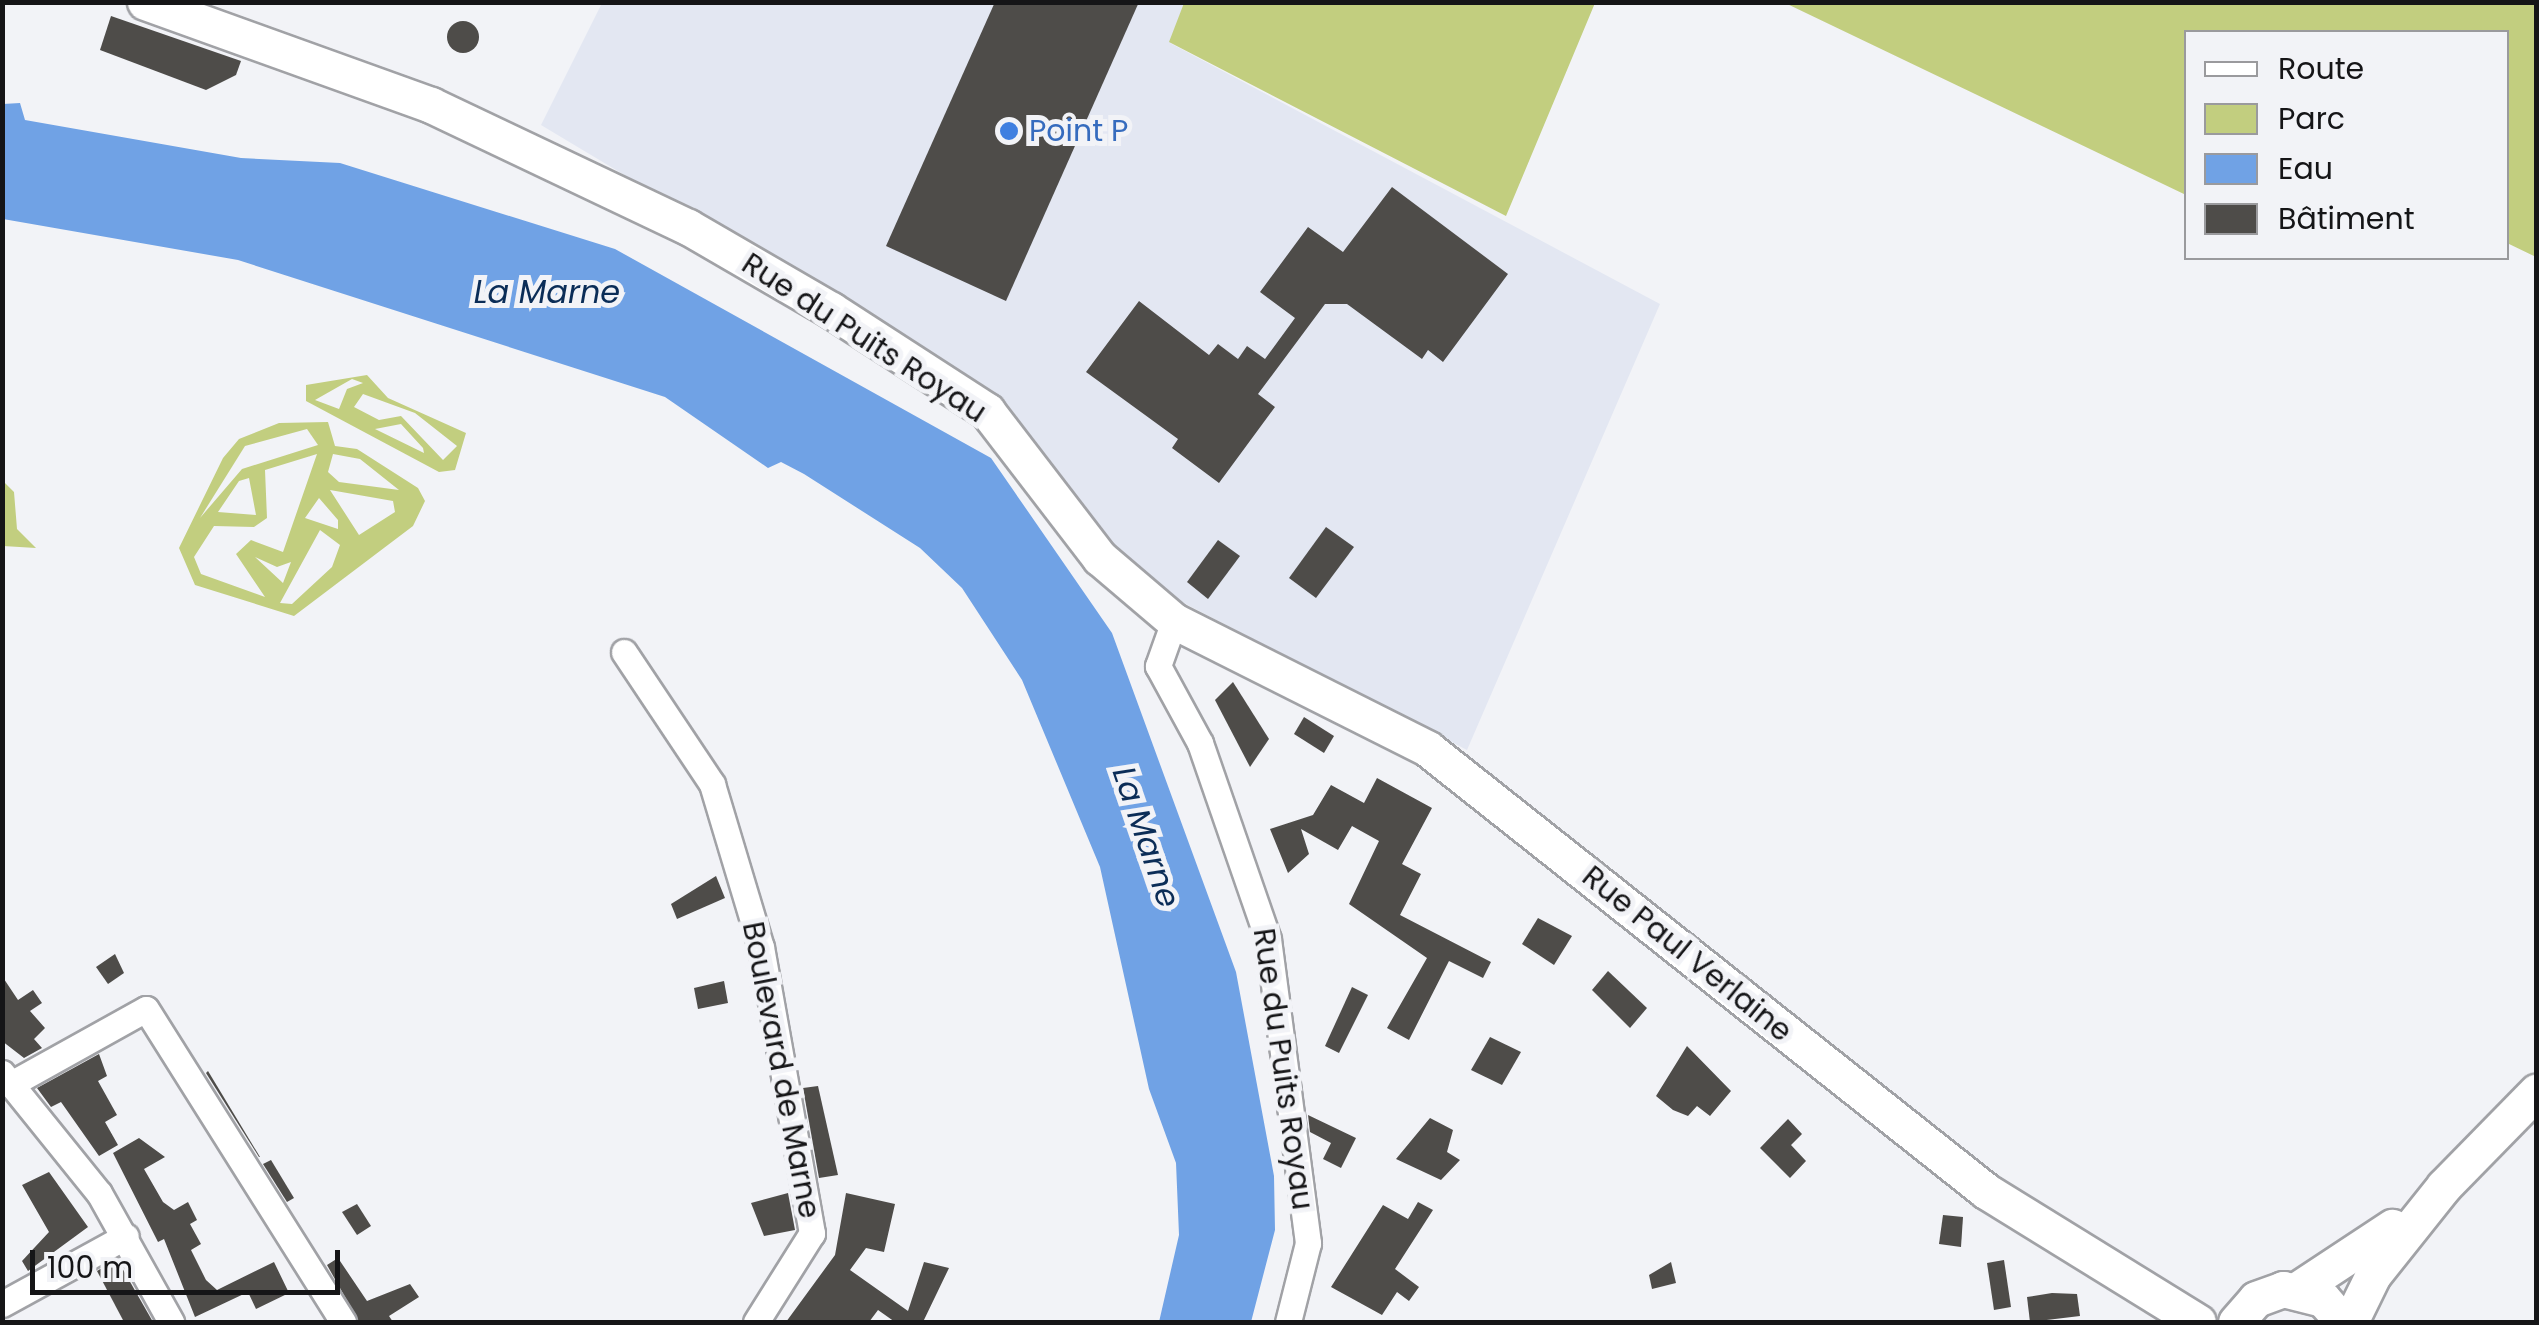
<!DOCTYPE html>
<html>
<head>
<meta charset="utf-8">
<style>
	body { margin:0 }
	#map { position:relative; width:2539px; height:1325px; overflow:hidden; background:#f2f3f7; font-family:Poppins,sans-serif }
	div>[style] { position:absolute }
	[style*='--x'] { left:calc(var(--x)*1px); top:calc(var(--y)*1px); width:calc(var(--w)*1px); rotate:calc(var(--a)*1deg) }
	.built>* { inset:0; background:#e3e7f2 }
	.green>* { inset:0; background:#c2ce7f }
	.water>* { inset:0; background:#70a2e5 }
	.building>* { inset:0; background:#4e4c49 }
	.round { border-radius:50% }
	.roads { filter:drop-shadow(2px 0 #a1a2a6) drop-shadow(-2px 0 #a1a2a6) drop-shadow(0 2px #a1a2a6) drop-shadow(0 -2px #a1a2a6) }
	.street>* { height:25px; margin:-12.5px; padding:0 12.5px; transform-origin:12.5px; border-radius:12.5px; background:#fff }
	.secondary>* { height:35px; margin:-17.5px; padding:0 17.5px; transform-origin:17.5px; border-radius:17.5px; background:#fff }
	.dots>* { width:28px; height:28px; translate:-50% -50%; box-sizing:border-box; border:5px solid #f2f3f7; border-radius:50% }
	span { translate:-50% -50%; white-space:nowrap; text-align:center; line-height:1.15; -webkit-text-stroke:10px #f2f3f7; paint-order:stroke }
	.shop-label { font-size:30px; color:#366cbe }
	.left { translate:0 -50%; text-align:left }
	.street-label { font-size:30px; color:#151517 }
	.water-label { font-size:32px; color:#0b2d57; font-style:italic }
	.frame { position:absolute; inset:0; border:5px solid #151517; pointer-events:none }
	.legend { position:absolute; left:2184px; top:30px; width:325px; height:230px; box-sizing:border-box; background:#f2f3f7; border:2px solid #9a9a9d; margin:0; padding:12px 18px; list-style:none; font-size:30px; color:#151517 }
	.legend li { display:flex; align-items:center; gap:20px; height:50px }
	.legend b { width:50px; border:2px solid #9a9a9d }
	.scale { position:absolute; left:30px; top:1250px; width:310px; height:45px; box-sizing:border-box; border:5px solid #151517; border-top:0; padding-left:12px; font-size:30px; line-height:35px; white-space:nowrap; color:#151517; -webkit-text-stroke:8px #f2f3f7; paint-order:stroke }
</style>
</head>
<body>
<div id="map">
	<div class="built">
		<i style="clip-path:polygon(602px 3px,1184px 3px,1170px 43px,1660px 304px,1467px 750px,1132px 576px,1008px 405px,541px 125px)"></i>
	</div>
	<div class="green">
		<i style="clip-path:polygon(1783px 2px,2536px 3px,2536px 257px,2507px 243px,2506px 32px,2186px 32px,2186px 195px)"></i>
		<i style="clip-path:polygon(1184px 3px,1184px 2px,1595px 3px,1506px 216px,1169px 42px)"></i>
		<i style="clip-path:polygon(evenodd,367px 375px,388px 398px,466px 433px,455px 470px,439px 472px,306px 401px,306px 385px,367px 375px,352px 379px,363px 383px,347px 389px,339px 409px,315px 400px,352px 379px,367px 375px,363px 394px,415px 413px,457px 446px,443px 460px,401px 416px,379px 420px,354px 407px,363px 394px,367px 375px,401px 424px,423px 448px,424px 453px,375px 429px,401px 424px)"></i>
		<i style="clip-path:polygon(evenodd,328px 422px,335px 446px,357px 449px,418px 488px,425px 501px,413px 526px,294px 616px,195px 585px,179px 548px,223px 458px,239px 439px,279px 423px,328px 422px,307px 429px,318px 445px,242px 469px,200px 518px,245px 446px,307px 429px,328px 422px,317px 454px,283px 552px,251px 540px,236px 554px,265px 597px,201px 574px,194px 557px,214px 526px,254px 527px,267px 518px,265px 470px,317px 454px,328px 422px,333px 454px,360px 459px,399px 490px,339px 482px,328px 472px,333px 454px,328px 422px,249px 478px,256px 515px,218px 512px,239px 481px,249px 478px,328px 422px,330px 490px,393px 501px,395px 512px,359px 535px,330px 490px,328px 422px,319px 498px,338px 520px,338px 529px,305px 518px,319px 498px,328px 422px,320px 530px,340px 545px,332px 567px,292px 604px,280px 603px,320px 530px,328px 422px,255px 557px,277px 567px,291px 562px,283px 583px,255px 557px)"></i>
		<i style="clip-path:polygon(3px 481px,14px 492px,17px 529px,36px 548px,3px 546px)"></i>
	</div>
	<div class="water">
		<i style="clip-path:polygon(20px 103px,25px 120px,241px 158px,340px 163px,615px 249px,991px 458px,1112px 633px,1236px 972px,1274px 1176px,1275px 1230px,1251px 1322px,1159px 1322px,1179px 1235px,1176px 1163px,1149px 1089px,1100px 867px,1022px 680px,962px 588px,920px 548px,804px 474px,781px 462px,768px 468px,665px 397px,238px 260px,3px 219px,3px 104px)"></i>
	</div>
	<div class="building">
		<i style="clip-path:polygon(995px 2px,1139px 2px,1006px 301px,886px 246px)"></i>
		<i style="clip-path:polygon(111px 16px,241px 61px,236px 75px,206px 90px,100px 50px)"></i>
		<i class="round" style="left:447px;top:21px;width:32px;height:32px"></i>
		<i style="clip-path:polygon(1392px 187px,1508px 274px,1443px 362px,1428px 350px,1422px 359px,1347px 304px,1325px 304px,1258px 394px,1275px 407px,1219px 483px,1172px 448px,1178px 439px,1086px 372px,1139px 301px,1209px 355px,1218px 344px,1238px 359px,1247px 346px,1265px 359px,1295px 318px,1260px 292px,1308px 227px,1343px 252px)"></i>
		<i style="clip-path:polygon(1326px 527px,1354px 547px,1316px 598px,1289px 578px)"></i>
		<i style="clip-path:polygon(1218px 540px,1240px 556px,1208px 599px,1187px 582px)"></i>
		<i style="clip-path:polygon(1233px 682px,1269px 739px,1250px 767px,1215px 700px)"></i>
		<i style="clip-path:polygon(1304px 717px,1334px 736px,1324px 753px,1294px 734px)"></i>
		<i style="clip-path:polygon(1377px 778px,1432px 808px,1402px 864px,1421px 874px,1400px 915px,1491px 962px,1483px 978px,1449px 961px,1409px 1040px,1387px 1028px,1427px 958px,1349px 904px,1379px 841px,1352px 826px,1338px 850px,1301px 829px,1309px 854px,1288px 873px,1270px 829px,1313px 815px,1331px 785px,1364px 803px)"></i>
		<i style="clip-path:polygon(716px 876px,725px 898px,677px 919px,671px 904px)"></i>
		<i style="clip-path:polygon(1538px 918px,1572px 936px,1554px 965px,1522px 944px)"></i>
		<i style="clip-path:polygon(115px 954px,124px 973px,108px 984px,96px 967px)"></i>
		<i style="clip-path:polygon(1608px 971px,1647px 1008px,1630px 1028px,1592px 990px)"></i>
		<i style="clip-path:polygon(2px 976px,18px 1000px,33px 990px,42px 1003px,30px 1011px,45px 1028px,34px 1039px,42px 1048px,24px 1058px,2px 1041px)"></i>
		<i style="clip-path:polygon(724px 981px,728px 1003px,698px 1009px,694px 988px)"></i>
		<i style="clip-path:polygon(1352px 987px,1368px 995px,1339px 1053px,1325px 1046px)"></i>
		<i style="clip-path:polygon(1490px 1037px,1521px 1052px,1502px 1085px,1471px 1070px)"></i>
		<i style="clip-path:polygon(1687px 1046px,1731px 1091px,1710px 1116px,1697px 1106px,1688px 1116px,1673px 1110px,1656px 1096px)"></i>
		<i style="clip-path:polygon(99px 1054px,107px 1076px,98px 1081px,117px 1115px,105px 1122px,118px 1145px,99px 1156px,61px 1102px,51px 1107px,37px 1088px)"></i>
		<i style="clip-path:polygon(208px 1071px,260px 1157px,259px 1157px,206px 1073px)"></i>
		<i style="clip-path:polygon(818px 1086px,838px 1175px,819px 1178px,803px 1088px)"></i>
		<i style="clip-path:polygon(1308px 1115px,1356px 1138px,1341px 1168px,1323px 1159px,1331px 1143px,1310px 1132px)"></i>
		<i style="clip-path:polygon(1430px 1118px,1453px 1130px,1447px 1152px,1460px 1160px,1441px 1180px,1396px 1159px)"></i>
		<i style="clip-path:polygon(1788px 1119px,1802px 1134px,1791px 1145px,1806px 1161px,1790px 1178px,1760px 1148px)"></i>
		<i style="clip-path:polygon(139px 1138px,165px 1157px,144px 1169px,163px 1202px,174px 1210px,188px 1202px,197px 1220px,190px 1224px,201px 1244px,191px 1250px,206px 1280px,217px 1290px,274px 1262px,289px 1293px,256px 1309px,248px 1292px,195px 1317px,164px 1239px,158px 1242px,113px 1153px)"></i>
		<i style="clip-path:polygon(271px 1160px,294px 1198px,287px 1202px,263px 1164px)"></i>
		<i style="clip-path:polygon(49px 1172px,88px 1227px,28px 1271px,22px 1261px,49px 1232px,22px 1185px)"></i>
		<i style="clip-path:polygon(788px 1193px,795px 1230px,764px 1236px,751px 1203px)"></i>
		<i style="clip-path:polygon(846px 1193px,895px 1204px,884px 1252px,866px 1248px,850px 1270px,908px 1311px,924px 1262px,949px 1268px,923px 1322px,895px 1322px,878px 1310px,869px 1322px,786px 1322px,835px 1255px)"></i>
		<i style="clip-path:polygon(1418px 1202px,1433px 1210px,1395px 1269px,1419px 1287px,1409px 1301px,1397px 1292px,1382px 1315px,1331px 1287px,1383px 1205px,1408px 1219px)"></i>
		<i style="clip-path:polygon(357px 1204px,371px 1226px,357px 1235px,342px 1212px)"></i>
		<i style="clip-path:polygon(1943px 1215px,1963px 1217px,1961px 1247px,1939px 1244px)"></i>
		<i style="clip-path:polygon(338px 1258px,367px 1301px,410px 1284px,419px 1297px,389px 1316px,393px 1322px,359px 1322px,327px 1265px)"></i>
		<i style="clip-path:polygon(117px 1259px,153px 1322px,124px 1322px,97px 1271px)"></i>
		<i style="clip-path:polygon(2004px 1260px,2011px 1307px,1994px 1310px,1987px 1263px)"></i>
		<i style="clip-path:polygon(1671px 1262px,1676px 1283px,1652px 1289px,1649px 1275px)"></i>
		<i style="clip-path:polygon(2052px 1293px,2077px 1294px,2080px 1316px,2030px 1322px,2027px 1297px)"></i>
	</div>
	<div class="roads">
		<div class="street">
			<i style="--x:1174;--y:621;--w:48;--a:109.6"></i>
			<i style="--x:1158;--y:666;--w:88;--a:61.4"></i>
			<i style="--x:1200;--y:743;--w:207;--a:70.9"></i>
			<i style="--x:1268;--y:939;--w:307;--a:82.5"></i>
			<i style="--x:1308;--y:1243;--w:81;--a:104.2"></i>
			<i style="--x:624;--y:652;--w:159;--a:56.3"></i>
			<i style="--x:712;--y:784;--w:170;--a:73.3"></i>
			<i style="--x:761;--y:947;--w:291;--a:79.9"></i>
			<i style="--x:812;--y:1233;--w:105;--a:122.2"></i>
			<i style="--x:2;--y:1073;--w:154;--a:51.1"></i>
			<i style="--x:99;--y:1193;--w:148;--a:60.8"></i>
			<i style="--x:11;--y:1084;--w:154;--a:-29.1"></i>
			<i style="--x:146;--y:1009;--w:370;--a:57.8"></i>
			<i style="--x:2;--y:1304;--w:141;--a:-28.7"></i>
		</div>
		<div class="secondary">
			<i style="--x:145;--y:2;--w:304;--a:19.8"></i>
			<i style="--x:431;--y:105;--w:284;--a:25.4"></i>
			<i style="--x:688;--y:227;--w:165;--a:30.1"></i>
			<i style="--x:831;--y:310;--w:186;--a:32.9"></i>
			<i style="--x:987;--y:411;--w:185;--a:52.5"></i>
			<i style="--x:1100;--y:558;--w:97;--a:40.4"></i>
			<i style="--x:1174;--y:621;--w:284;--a:26.7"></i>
			<i style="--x:1428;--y:749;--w:712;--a:38.38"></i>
			<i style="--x:1986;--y:1191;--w:249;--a:31.7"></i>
			<i style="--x:2298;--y:1289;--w:113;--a:-33.4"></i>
			<i style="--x:2236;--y:1322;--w:30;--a:-49"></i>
			<i style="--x:2256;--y:1299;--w:29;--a:-20"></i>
			<i style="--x:2283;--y:1289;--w:41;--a:14"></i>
			<i style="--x:2323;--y:1299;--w:30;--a:49"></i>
			<i style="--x:2350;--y:1322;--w:52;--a:-63.9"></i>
			<i style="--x:2373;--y:1275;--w:114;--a:-51.4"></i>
			<i style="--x:2444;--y:1186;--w:132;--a:-45.6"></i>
		</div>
	</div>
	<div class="dots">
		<i style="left:1009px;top:131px;background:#3f7fe0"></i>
	</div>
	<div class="shop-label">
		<span class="left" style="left:1029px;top:131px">Point P</span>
	</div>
	<div class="street-label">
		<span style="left:864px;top:338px;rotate:33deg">Rue du Puits Royau</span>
		<span style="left:1687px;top:954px;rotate:39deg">Rue Paul Verlaine</span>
		<span style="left:1283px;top:1069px;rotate:82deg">Rue du Puits Royau</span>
		<span style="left:781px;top:1070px;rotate:79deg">Boulevard de Marne</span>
	</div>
	<div class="water-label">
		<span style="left:547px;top:292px">La Marne</span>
		<span style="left:1146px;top:837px;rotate:71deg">La Marne</span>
	</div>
	<div class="frame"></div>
	<ul class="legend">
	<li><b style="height:12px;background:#fff"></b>Route</li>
	<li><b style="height:28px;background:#c2ce7f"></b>Parc</li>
	<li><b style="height:28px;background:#70a2e5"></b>Eau</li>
	<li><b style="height:28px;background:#4e4c49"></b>Bâtiment</li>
	</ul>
	<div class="scale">100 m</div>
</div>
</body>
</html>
